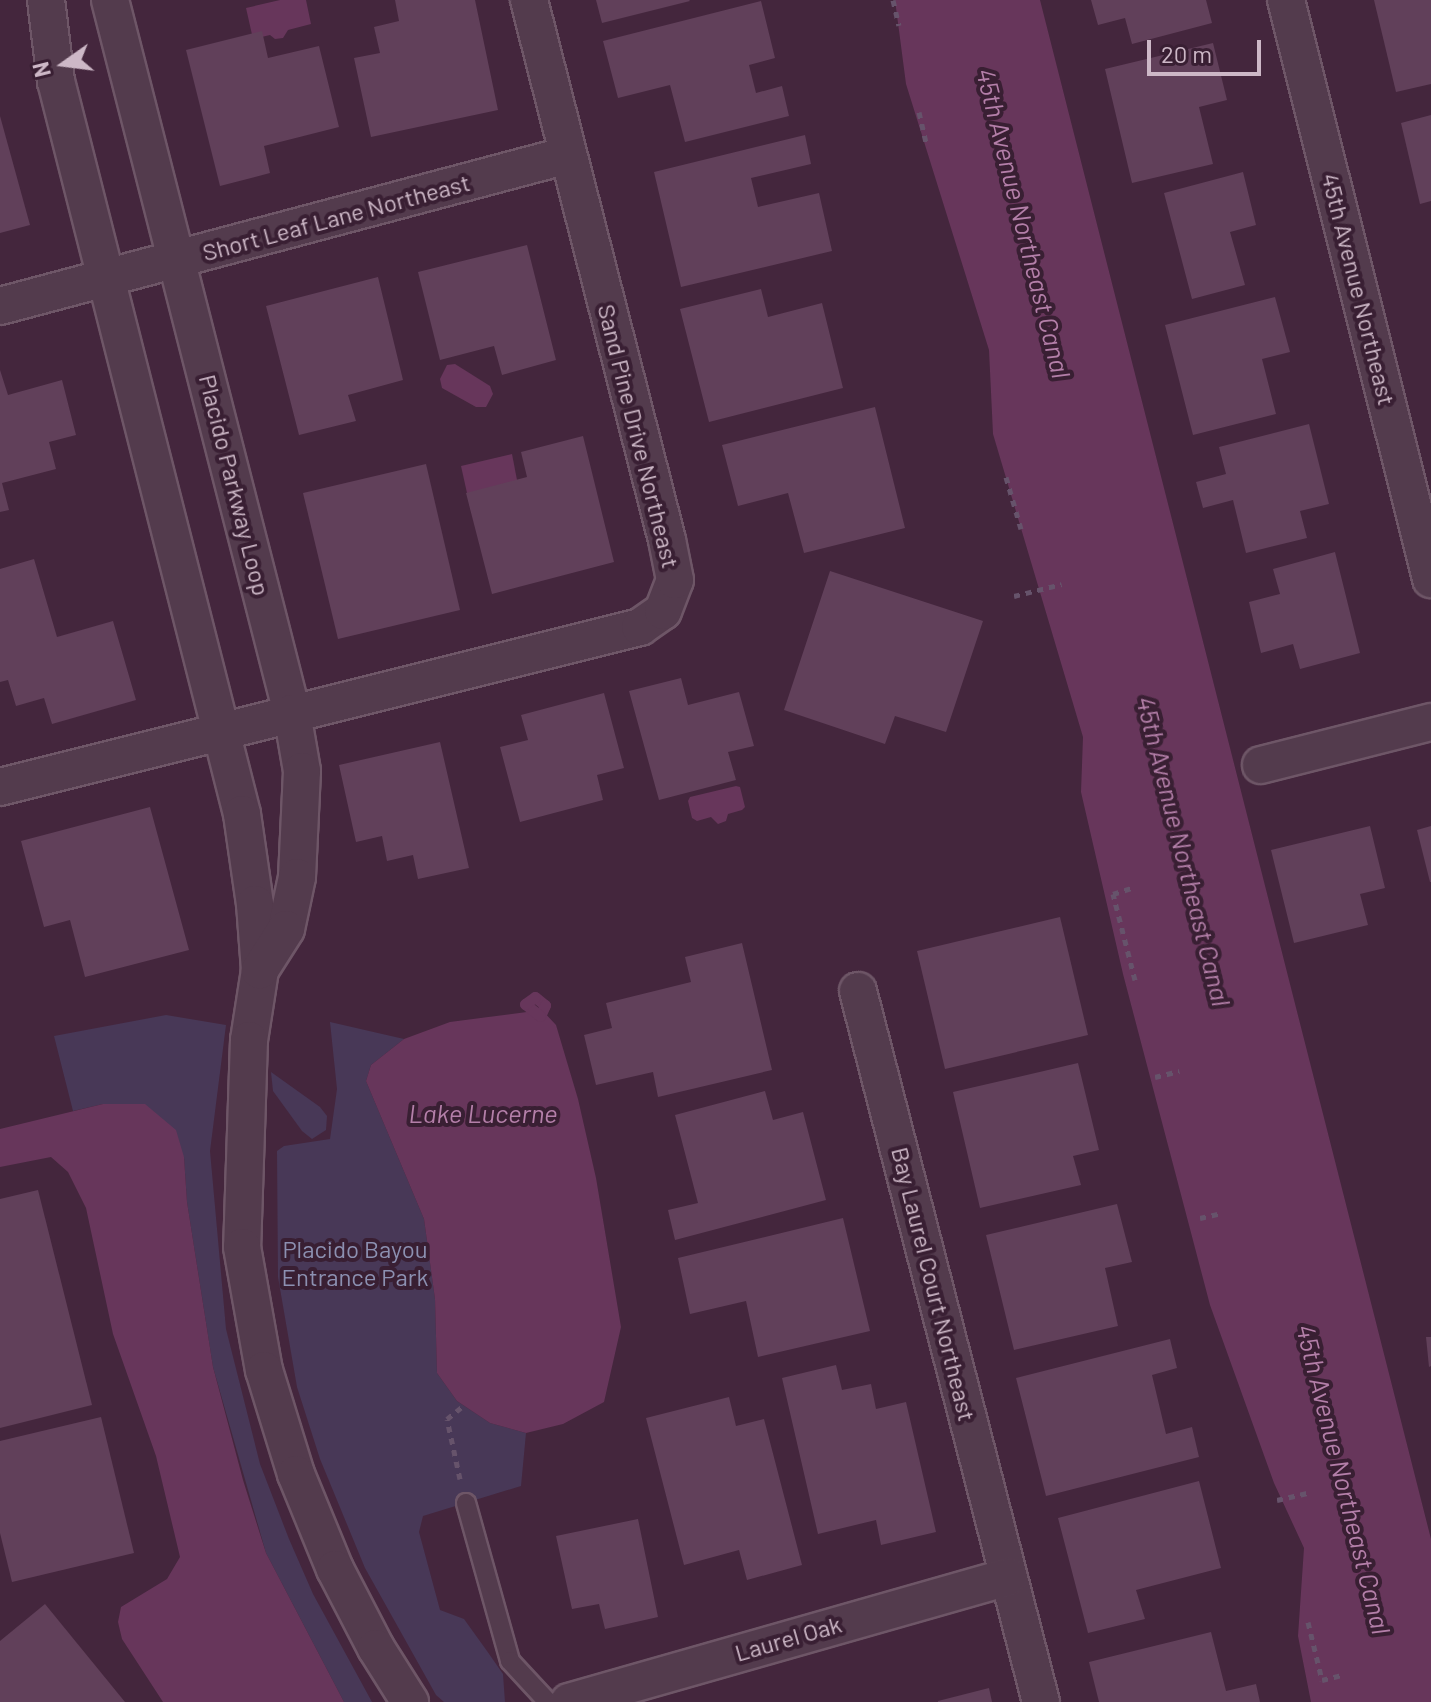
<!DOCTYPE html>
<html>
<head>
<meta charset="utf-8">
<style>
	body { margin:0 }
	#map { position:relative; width:1431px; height:1702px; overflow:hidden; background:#44263d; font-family:Barlow,sans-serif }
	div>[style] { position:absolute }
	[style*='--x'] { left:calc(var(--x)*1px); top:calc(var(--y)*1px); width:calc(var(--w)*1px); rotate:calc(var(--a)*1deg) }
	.green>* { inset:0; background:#483857 }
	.water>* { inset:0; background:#67365b }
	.stream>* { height:11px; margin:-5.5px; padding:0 5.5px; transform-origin:5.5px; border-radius:5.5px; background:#67365b }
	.building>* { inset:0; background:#61405a }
	.path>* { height:5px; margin-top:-2.5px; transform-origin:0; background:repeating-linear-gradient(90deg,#66536b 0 6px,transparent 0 12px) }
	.roads { filter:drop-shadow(2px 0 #6e5667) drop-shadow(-2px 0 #6e5667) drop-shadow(0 2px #6e5667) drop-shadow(0 -2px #6e5667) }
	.service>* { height:18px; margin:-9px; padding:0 9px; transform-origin:9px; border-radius:9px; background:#533b4d }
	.minor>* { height:36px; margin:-18px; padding:0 18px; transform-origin:18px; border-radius:18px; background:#533b4d }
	span { translate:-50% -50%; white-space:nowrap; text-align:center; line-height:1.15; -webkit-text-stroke:8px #391f33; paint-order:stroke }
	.street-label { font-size:24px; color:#cdb8c7 }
	.park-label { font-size:24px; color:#8c90b1 }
	.water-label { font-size:26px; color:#b47fa9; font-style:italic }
	.north { position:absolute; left:24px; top:24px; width:80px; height:80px; -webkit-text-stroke:6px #391f33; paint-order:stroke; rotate:256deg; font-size:22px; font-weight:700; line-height:32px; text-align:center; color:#cdb8c7 }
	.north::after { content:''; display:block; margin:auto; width:28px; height:36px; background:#cdb8c7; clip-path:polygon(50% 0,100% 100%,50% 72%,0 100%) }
	.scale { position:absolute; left:1147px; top:40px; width:114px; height:36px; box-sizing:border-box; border:4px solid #cdb8c7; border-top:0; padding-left:10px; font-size:24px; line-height:28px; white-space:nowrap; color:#cdb8c7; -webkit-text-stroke:6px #391f33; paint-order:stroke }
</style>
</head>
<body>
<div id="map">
	<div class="green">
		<i style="clip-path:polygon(166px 1015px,226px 1025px,210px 1151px,226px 1329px,260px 1464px,289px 1539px,313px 1594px,372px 1702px,344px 1702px,266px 1553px,213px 1367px,187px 1202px,184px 1157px,103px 1104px,73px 1111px,54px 1036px)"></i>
		<i style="clip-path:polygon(330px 1022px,404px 1039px,371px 1065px,366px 1081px,424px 1219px,435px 1299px,437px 1373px,457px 1401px,490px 1423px,526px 1433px,521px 1486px,423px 1516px,419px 1532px,440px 1610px,464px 1619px,487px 1651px,503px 1674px,505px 1702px,444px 1702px,436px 1695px,365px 1568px,320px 1459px,297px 1387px,278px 1277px,277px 1151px,284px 1146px,330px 1139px,337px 1089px)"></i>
		<i style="clip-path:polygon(271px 1072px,320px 1107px,327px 1116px,326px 1130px,312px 1139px,302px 1131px,273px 1091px)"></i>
	</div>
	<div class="water">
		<i style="clip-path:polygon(280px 0,306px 0,311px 24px,288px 30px,283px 38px,275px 39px,270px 35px,253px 39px,246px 8px)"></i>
		<i style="clip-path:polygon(895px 0,1040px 0,1431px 1539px,1431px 1702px,1311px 1702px,1298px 1636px,1304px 1548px,1274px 1483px,1210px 1305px,1123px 974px,1081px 792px,1083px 737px,993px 434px,989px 350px,906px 84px)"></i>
		<i style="clip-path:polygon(455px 364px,490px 386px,493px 394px,486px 407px,476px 407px,442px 388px,440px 379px,447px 365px)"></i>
		<i style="clip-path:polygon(512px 454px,517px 480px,511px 491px,471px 511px,461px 466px)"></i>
		<i style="clip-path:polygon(736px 786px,740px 787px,745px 807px,742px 810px,728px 814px,726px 821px,718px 824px,711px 817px,697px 821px,692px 818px,688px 801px,690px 797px)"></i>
		<i style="clip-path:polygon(542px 1010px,556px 1025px,578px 1099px,596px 1178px,621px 1327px,604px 1402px,563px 1424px,526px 1433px,490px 1423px,457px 1401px,437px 1373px,435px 1299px,424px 1219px,366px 1081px,371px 1065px,404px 1039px,450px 1022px)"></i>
		<i style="clip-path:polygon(103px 1104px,145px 1104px,176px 1130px,184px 1157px,187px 1202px,213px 1367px,243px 1480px,266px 1553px,344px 1702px,163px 1702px,122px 1639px,118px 1622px,121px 1607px,167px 1579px,180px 1557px,156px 1456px,113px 1334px,86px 1208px,68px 1172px,51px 1157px,0 1167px,0 1129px)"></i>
	</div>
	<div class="stream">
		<i style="--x:535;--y:997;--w:13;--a:39"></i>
		<i style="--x:545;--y:1005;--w:12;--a:114"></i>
		<i style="--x:540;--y:1016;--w:19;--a:-141"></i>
		<i style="--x:525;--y:1004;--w:12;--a:-35"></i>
	</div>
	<div class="building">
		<i style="clip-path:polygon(395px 0,475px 0,498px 110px,371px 137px,354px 58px,380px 53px,374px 27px,399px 21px)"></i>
		<i style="clip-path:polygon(596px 0,689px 0,690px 1px,602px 23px)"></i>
		<i style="clip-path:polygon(1091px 0,1206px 0,1212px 23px,1132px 44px,1125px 18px,1098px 25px)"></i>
		<i style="clip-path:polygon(1374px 0,1431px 0,1431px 84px,1396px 92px)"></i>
		<i style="clip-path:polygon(761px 1px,775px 58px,749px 65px,756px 93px,782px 86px,789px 116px,685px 142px,670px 85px,618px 98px,603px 41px)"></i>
		<i style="clip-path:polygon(262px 31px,268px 58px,319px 46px,339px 127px,264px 146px,270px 173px,220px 186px,186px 50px)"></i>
		<i style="clip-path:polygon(1213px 43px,1227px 100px,1199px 107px,1213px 164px,1132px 183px,1105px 69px)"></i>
		<i style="clip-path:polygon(1431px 115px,1431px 201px,1420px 204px,1401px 123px)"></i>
		<i style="clip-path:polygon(0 116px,30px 225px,0 233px)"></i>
		<i style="clip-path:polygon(805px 135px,811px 164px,751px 178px,758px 207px,819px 193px,832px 251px,681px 287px,654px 172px)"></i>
		<i style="clip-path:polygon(1243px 172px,1256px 225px,1230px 232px,1245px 285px,1192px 299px,1164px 193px)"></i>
		<i style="clip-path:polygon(527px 245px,556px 360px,502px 375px,494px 346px,440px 360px,418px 272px)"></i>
		<i style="clip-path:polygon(378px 277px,403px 380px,348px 395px,356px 421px,299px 435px,266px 306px)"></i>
		<i style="clip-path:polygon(761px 289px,768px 317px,822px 303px,843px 388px,709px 422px,680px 309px)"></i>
		<i style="clip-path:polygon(1275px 297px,1290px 352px,1262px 359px,1276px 414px,1193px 435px,1165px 325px)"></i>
		<i style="clip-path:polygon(0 370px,8px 395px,62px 380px,76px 435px,49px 442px,56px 469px,2px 483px,9px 510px,0 512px)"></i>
		<i style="clip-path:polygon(875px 407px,905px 528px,804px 553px,788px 493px,738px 506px,722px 445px)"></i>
		<i style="clip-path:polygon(1309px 424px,1329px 504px,1300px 511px,1307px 538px,1246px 553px,1233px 500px,1203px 508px,1196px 482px,1226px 474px,1219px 447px)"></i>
		<i style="clip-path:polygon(583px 436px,614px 562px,492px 594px,466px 493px,527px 477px,521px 452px)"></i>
		<i style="clip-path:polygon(426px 464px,460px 610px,338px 639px,303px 493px)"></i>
		<i style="clip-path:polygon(1335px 552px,1360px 653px,1300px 669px,1293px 644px,1261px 653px,1249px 602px,1280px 594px,1273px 569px)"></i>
		<i style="clip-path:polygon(34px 559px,57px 637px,113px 621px,136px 700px,52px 724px,44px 698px,16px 706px,8px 680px,0 682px,0 569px)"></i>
		<i style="clip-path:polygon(830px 571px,983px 621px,946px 732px,895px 716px,885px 744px,784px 710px)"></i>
		<i style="clip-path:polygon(681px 678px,688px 705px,739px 692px,754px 746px,728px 752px,736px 780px,659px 800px,629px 691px)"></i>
		<i style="clip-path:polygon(604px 693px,624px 768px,597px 775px,603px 800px,520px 822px,500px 747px,528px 740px,521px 715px)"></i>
		<i style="clip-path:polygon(440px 742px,469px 868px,418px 879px,413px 855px,387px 861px,382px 836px,356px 842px,339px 765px)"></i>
		<i style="clip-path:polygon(150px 807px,189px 950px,85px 977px,70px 920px,44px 927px,21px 841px)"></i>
		<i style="clip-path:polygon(1370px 826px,1385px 888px,1360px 894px,1368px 925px,1294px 943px,1271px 850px)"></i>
		<i style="clip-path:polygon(1431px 826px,1431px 882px,1430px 882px,1417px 830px)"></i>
		<i style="clip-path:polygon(1060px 917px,1088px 1035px,945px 1069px,917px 951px)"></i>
		<i style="clip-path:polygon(742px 943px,772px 1070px,658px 1097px,653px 1072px,596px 1085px,584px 1035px,612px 1028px,606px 1003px,691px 982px,685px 957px)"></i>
		<i style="clip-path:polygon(1078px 1063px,1099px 1150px,1073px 1156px,1081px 1185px,980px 1208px,953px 1092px)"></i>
		<i style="clip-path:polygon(765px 1091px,773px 1120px,803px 1112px,826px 1200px,675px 1240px,668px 1210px,698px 1203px,675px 1115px)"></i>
		<i style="clip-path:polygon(38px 1190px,92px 1405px,0 1428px,0 1199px)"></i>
		<i style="clip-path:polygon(1117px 1204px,1132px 1262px,1105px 1268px,1118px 1326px,1014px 1350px,986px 1235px)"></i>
		<i style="clip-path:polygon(843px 1218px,870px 1331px,758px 1357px,746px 1301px,690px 1314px,678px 1258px)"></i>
		<i style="clip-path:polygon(1426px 1337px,1431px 1337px,1431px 1366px,1429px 1367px)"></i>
		<i style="clip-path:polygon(1170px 1339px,1177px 1368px,1152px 1375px,1166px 1434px,1192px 1427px,1199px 1457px,1046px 1496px,1016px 1378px)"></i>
		<i style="clip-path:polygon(836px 1365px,842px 1390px,871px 1384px,876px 1409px,906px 1402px,936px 1532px,881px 1545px,876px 1520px,818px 1534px,782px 1378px)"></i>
		<i style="clip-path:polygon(729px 1397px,736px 1426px,764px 1419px,802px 1565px,747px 1580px,739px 1550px,684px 1565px,646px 1418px)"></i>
		<i style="clip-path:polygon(101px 1417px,134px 1553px,12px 1582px,0 1533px,0 1441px)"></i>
		<i style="clip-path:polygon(1199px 1481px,1221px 1568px,1136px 1590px,1145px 1619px,1088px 1633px,1058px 1518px)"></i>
		<i style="clip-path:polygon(638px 1519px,658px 1617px,605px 1629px,599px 1604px,572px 1609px,556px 1536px)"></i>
		<i style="clip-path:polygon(45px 1604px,125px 1702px,0 1702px,0 1641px)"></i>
		<i style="clip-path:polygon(1211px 1632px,1226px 1691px,1256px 1684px,1260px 1702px,1099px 1702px,1089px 1662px)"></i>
		<i style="clip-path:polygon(989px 1688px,992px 1702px,938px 1702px,938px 1701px)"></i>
	</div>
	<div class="path">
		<i style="--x:893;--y:0;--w:26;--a:77"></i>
		<i style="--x:919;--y:112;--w:31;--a:77"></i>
		<i style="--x:1006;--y:477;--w:54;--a:73.9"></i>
		<i style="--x:1014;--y:596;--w:49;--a:-14"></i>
		<i style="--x:1135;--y:980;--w:89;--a:-104.3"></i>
		<i style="--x:1113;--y:894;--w:23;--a:-18"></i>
		<i style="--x:1155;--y:1077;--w:25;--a:-14"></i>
		<i style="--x:1200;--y:1218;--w:23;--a:-13"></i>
		<i style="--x:460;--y:1479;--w:61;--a:-102.2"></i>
		<i style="--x:447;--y:1419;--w:22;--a:-39"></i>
		<i style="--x:1277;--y:1500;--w:31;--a:-13"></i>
		<i style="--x:1308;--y:1622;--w:60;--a:76.4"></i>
		<i style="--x:1322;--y:1680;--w:21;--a:-14"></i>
	</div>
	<div class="roads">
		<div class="service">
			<i style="--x:466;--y:1503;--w:164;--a:74.4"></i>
			<i style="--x:510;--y:1661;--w:56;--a:47.2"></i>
		</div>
		<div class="minor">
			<i style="--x:46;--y:0;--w:82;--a:83"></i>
			<i style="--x:56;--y:81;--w:756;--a:75.76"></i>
			<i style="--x:242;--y:814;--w:91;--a:81.8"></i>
			<i style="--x:255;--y:904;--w:66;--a:85.7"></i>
			<i style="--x:260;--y:970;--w:71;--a:98.9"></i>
			<i style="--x:249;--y:1040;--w:207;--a:91.9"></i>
			<i style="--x:242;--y:1247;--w:125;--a:79.9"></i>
			<i style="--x:264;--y:1370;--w:109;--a:72.9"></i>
			<i style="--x:296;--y:1474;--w:103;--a:67.7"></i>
			<i style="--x:335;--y:1569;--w:89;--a:62.6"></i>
			<i style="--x:376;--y:1648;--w:64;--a:57.8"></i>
			<i style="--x:110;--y:0;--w:736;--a:75.68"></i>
			<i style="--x:292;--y:713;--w:59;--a:80.2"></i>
			<i style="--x:302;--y:771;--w:106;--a:92.7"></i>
			<i style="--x:297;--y:877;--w:53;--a:101.9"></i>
			<i style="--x:286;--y:929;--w:49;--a:122.4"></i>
			<i style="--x:1286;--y:0;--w:597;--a:75.94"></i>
			<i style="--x:0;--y:306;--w:588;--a:-14.89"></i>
			<i style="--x:1261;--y:765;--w:175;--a:-14.2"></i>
			<i style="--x:0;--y:787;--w:660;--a:-14.04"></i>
			<i style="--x:640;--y:627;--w:28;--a:-35"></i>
			<i style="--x:663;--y:611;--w:33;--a:-69"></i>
			<i style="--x:675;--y:580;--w:41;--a:-101.3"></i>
			<i style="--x:667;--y:540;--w:557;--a:-104.34"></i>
			<i style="--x:858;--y:991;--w:734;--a:75.57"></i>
			<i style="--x:569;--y:1702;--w:457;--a:-15.9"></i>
		</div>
	</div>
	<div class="street-label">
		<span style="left:336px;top:217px;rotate:-15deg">Short Leaf Lane Northeast</span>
		<span style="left:1359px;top:289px;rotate:76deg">45th Avenue Northeast</span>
		<span style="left:639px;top:436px;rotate:76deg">Sand Pine Drive Northeast</span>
		<span style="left:235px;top:485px;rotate:76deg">Placido Parkway Loop</span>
		<span style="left:934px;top:1284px;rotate:76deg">Bay Laurel Court Northeast</span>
		<span style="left:788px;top:1638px;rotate:-16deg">Laurel Oak</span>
	</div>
	<div class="park-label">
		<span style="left:355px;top:1263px">Placido Bayou<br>Entrance Park</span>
	</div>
	<div class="water-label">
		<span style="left:1024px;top:223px;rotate:76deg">45th Avenue Northeast Canal</span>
		<span style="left:1184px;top:851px;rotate:76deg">45th Avenue Northeast Canal</span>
		<span style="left:483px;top:1113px">Lake Lucerne</span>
		<span style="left:1344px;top:1479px;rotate:76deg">45th Avenue Northeast Canal</span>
	</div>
	<div class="north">N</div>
	<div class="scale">20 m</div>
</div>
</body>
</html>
